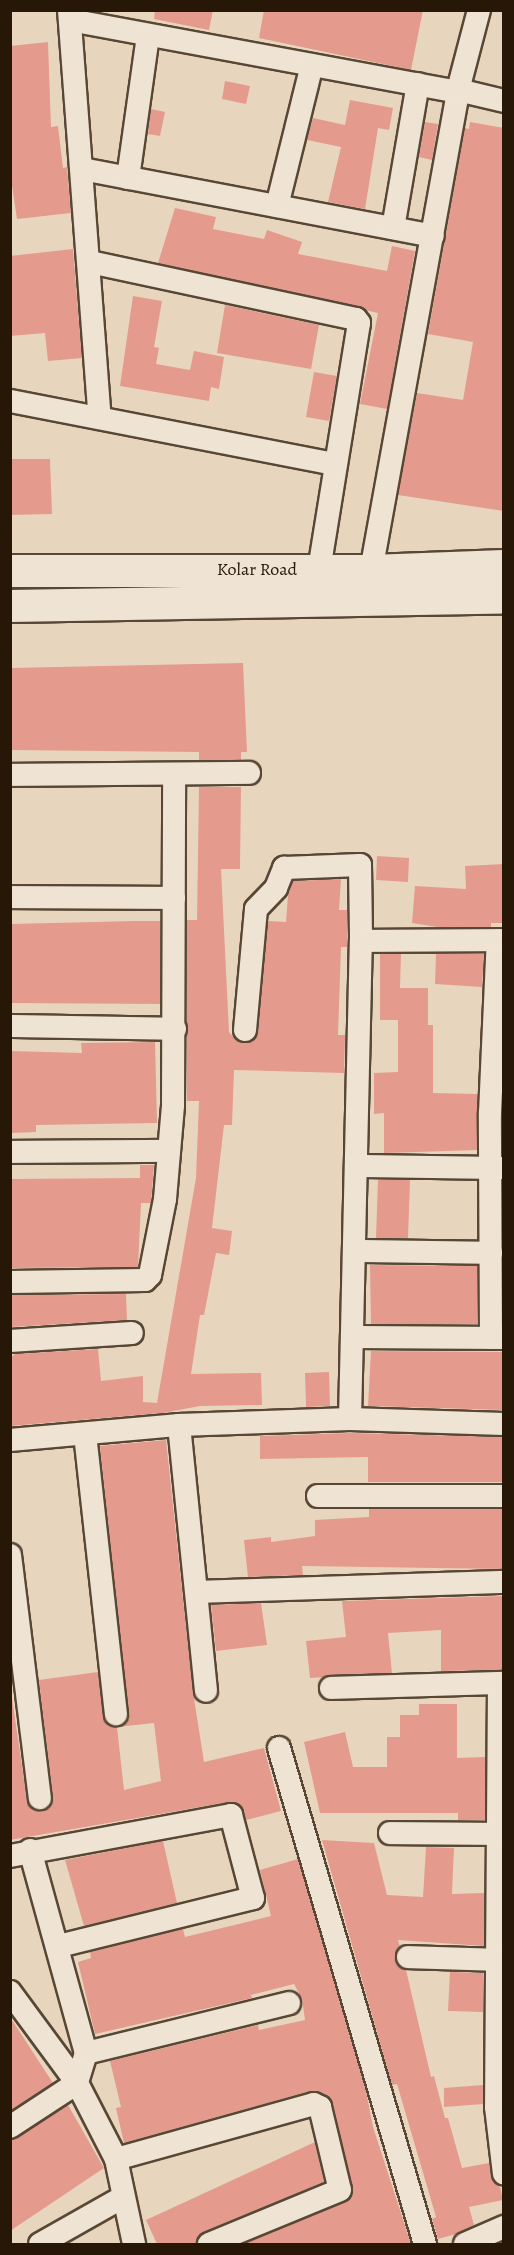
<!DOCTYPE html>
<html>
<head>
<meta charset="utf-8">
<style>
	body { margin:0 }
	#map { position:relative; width:514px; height:2255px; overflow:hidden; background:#e7d6bd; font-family:Alegreya,serif }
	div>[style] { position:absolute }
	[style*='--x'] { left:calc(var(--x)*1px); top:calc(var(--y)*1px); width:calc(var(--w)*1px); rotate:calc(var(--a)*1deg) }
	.building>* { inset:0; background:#e49b8d }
	.roads { filter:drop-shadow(2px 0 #574734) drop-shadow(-2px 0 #574734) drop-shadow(0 2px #574734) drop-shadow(0 -2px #574734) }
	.street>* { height:22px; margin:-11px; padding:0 11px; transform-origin:11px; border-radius:11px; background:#efe4d4 }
	.secondary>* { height:32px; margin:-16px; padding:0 16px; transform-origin:16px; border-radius:16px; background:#efe4d4 }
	span { translate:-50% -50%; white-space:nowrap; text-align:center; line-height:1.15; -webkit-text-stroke:6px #efe4d4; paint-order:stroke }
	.street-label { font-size:18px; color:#271707 }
	.frame { position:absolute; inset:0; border:12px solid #271707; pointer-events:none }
</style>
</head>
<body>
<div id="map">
	<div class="building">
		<i style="clip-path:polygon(155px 10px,213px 10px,209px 30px,154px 19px)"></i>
		<i style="clip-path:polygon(264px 10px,423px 10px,411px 70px,259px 38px)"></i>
		<i style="clip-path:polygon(48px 42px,51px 127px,58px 126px,63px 168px,67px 167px,71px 213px,17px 219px,10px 172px,10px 46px)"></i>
		<i style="clip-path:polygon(225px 81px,250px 86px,246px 104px,222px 99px)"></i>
		<i style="clip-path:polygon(350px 100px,393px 108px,389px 130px,378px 128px,365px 209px,328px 202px,341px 147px,307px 140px,313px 118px,345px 125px)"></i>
		<i style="clip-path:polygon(151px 109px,165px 112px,160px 136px,148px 134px)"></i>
		<i style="clip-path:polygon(425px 122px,438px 124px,432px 160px,419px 157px)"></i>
		<i style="clip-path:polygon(470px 122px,504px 128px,504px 511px,398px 495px,417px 393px,463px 400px,473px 342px,428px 334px,465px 128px,469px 129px)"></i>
		<i style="clip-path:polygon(175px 208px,216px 217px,213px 229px,264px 239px,267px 230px,302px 242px,298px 254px,387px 271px,392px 246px,415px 251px,387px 409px,360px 404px,378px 313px,158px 263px)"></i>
		<i style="clip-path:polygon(73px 249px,82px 358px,48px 361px,45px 333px,10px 336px,10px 256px)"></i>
		<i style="clip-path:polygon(133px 296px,162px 301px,154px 347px,159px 348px,156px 364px,190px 370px,194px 351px,224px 357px,219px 389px,211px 387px,209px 401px,120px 386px)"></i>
		<i style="clip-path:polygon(225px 305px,319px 325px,311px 369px,217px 353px)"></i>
		<i style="clip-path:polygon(314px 372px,337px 376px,329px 421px,306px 417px)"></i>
		<i style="clip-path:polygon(10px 459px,50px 459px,52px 514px,10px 515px)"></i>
		<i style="clip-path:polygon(243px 663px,247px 752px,241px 752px,241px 760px,199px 760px,199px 752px,10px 750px,10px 668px)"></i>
		<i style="clip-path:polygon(199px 787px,241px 787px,240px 869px,221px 869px,229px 1032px,237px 1041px,250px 1042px,258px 1032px,268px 921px,286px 922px,288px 895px,293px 881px,341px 879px,339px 910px,347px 910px,347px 947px,341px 947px,338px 1035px,345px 1035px,344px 1073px,234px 1070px,232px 1125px,224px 1125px,212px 1228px,232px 1231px,229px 1255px,216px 1253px,204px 1315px,200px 1315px,191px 1374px,261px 1373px,262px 1405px,200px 1406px,163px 1413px,10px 1426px,10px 1358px,15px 1354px,98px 1349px,101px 1381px,143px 1376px,143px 1402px,157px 1403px,196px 1178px,199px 1101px,187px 1101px,187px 920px,197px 920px)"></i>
		<i style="clip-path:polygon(377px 856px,409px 858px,408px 882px,376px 880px)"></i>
		<i style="clip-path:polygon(504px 864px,504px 923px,491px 923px,491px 927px,437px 927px,412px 923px,415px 886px,466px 889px,465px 866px)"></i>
		<i style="clip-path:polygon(136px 921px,160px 921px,160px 1004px,10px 1003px,10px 924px)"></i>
		<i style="clip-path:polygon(380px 954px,401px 954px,400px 988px,428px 988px,428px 1025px,433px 1025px,433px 1093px,477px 1094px,477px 1150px,384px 1153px,384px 1113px,374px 1114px,374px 1073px,398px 1072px,398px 1020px,380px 1020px)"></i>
		<i style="clip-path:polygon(436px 954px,484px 954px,482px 987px,435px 984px)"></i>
		<i style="clip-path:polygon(155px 1042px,157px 1123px,36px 1125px,36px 1132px,10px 1133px,10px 1051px,82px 1053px,81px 1043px)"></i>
		<i style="clip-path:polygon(140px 1165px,154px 1165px,151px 1203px,141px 1203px,138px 1267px,10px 1268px,10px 1179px,140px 1178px)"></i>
		<i style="clip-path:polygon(378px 1180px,410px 1180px,408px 1238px,376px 1238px)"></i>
		<i style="clip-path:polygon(370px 1265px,477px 1266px,477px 1324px,371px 1324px)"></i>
		<i style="clip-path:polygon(126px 1294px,127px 1320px,11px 1327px,10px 1295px)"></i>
		<i style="clip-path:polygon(371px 1351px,504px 1352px,504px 1410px,368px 1406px)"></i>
		<i style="clip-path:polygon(329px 1372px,330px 1406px,306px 1407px,305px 1373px)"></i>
		<i style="clip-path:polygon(350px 1433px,504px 1437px,504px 1482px,368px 1482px,368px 1457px,260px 1459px,260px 1436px)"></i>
		<i style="clip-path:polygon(evenodd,166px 1440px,193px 1692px,204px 1762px,264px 1748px,281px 1811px,246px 1820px,238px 1803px,229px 1802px,10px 1840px,10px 1684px,27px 1800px,35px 1811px,49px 1808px,53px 1797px,39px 1680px,98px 1672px,105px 1721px,118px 1727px,129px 1719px,100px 1446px,166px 1440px,154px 1723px,161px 1781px,124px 1790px,117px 1727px,154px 1723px)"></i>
		<i style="clip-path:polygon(369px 1509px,504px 1509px,504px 1569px,302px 1566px,303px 1575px,248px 1577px,244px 1540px,271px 1537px,271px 1542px,315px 1536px,315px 1520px,369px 1517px)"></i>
		<i style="clip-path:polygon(504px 1596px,504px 1670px,441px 1671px,441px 1630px,388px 1633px,392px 1673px,310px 1678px,306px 1641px,346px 1637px,342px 1601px)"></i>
		<i style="clip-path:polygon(261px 1603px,267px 1645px,216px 1651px,211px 1605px)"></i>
		<i style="clip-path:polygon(419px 1704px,457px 1704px,457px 1758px,485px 1757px,485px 1820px,458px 1820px,458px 1813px,320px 1813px,304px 1742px,345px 1732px,353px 1767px,387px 1767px,387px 1737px,400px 1737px,400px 1715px,419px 1715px)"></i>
		<i style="clip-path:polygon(322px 1840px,374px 1843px,387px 1895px,423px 1897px,426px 1847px,454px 1848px,452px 1894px,484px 1893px,484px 1946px,398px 1940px,400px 1947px,395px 1956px,396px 1964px,406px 1970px,431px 2077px,434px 2076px,445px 2118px,448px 2118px,462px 2168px,489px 2163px,493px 2182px,500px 2187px,503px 2200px,469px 2207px,474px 2225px,456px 2234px,438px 2239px,432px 2219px,436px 2217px,397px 2084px,392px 2085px)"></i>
		<i style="clip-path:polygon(163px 1841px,177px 1903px,84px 1926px,65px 1860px)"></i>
		<i style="clip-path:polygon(298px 1859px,366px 2091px,373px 2127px,411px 2244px,243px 2244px,345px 2202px,353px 2194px,333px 2104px,320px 2092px,310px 2091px,124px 2143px,116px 2108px,121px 2107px,110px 2061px,258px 2025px,259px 2030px,305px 2020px,302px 1999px,294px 1984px,251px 1995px,252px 1998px,95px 2034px,78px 1962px,91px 1958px,90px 1952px,183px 1929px,185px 1937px,271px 1916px,260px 1870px)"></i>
		<i style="clip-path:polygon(450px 1972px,483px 1973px,483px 2012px,448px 2011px)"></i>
		<i style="clip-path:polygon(10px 2017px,53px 2083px,10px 2111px)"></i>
		<i style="clip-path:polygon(483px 2085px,483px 2104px,444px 2107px,444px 2088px)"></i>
		<i style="clip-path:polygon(68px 2105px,104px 2168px,10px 2231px,10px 2140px)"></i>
		<i style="clip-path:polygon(315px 2142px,324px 2182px,204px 2232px,196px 2244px,157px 2244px,146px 2220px)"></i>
	</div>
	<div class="roads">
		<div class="street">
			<i style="--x:69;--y:10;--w:409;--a:85.7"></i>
			<i style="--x:70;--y:20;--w:395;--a:10.5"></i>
			<i style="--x:458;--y:90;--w:47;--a:13.4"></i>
			<i style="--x:82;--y:169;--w:357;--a:10.8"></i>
			<i style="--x:128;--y:178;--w:144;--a:-82"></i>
			<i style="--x:277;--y:206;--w:145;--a:-76.1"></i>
			<i style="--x:393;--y:228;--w:146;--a:-80.2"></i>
			<i style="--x:90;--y:262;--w:272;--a:12.1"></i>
			<i style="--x:356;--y:319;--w:5;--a:53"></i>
			<i style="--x:359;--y:323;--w:249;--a:99.2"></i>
			<i style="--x:10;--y:401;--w:331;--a:11"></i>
			<i style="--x:371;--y:571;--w:489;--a:-79.7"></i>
			<i style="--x:458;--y:90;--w:83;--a:-75.3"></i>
			<i style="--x:10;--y:775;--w:239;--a:-0.5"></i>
			<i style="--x:10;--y:897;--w:164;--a:0.3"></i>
			<i style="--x:10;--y:1026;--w:165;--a:1"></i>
			<i style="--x:245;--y:1030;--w:121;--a:-84.8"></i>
			<i style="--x:256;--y:909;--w:29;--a:-46"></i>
			<i style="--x:276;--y:888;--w:22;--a:-68"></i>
			<i style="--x:284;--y:868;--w:76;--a:-2.3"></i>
			<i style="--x:360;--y:865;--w:76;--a:89.2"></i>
			<i style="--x:10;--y:1152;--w:159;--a:-0.4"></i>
			<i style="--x:358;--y:1166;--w:146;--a:0.8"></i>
			<i style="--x:356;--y:1251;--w:135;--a:0.8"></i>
			<i style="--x:10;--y:1282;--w:135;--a:-0.8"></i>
			<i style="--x:145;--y:1280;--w:7;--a:-45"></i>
			<i style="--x:150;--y:1275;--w:77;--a:-78.8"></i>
			<i style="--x:165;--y:1199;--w:94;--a:-85.1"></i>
			<i style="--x:173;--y:1105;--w:331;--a:-89.8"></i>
			<i style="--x:355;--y:1337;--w:149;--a:0.4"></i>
			<i style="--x:491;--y:1338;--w:225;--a:-90.3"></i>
			<i style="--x:490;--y:1113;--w:173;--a:-87.4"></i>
			<i style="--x:10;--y:1341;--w:122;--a:-3.8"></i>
			<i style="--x:350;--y:1419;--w:478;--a:-88.7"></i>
			<i style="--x:361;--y:941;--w:143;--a:-0.4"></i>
			<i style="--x:179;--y:1425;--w:267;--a:84.2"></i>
			<i style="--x:85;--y:1434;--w:282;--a:83.7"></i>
			<i style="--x:10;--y:1440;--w:170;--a:-5.1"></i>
			<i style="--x:179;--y:1425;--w:171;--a:-2"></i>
			<i style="--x:350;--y:1419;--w:154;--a:1.9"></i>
			<i style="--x:318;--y:1496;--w:186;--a:0"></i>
			<i style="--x:10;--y:1555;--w:245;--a:83"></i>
			<i style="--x:199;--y:1592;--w:305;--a:-1.9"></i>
			<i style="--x:499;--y:1683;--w:424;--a:90.4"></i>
			<i style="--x:496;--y:2107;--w:67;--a:83.2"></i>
			<i style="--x:331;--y:1688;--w:173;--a:-1.7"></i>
			<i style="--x:279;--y:1748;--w:517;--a:73.6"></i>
			<i style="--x:390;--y:1833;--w:106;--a:0.5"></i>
			<i style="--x:30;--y:1850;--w:211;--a:74.6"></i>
			<i style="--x:86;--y:2053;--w:31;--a:107"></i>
			<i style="--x:77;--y:2083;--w:85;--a:62.8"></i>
			<i style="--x:116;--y:2159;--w:87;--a:78"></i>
			<i style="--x:10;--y:1856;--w:225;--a:-10.5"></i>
			<i style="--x:231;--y:1815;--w:86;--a:75.2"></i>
			<i style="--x:253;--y:1898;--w:200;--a:166.1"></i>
			<i style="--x:408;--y:1957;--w:90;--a:1.9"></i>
			<i style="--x:10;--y:1992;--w:113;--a:53.6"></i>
			<i style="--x:77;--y:2083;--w:80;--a:146.7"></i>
			<i style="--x:86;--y:2053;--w:209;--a:-13.8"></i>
			<i style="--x:116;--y:2159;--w:205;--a:-15.5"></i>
			<i style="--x:314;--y:2104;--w:7;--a:27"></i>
			<i style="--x:320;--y:2107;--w:85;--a:76.5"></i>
			<i style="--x:340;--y:2190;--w:142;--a:157.6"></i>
			<i style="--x:40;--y:2244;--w:95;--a:-29.5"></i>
			<i style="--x:465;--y:2244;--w:43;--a:-23.6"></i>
		</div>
		<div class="secondary">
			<i style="--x:10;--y:571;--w:361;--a:0"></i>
			<i style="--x:371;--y:571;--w:133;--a:-2.2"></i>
			<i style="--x:10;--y:606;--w:494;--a:-1"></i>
		</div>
	</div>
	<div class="street-label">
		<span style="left:257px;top:569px">Kolar Road</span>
	</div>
	<div class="frame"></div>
</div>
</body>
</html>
